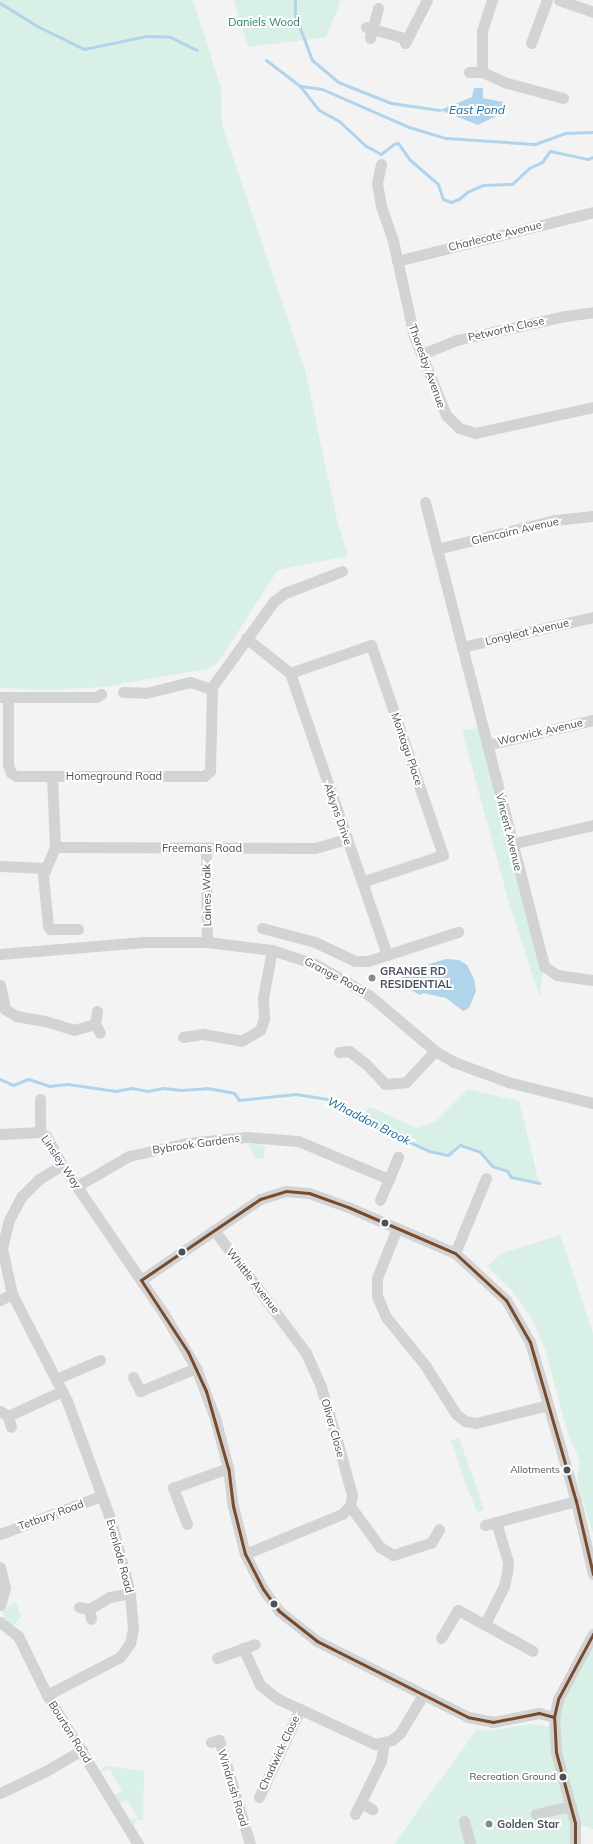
<!DOCTYPE html>
<html>
<head>
<meta charset="utf-8">
<style>
	body { margin:0 }
	#map { position:relative; width:593px; height:1844px; overflow:hidden; background:#f3f3f3; font-family:Mulish,sans-serif }
	div>[style] { position:absolute }
	[style*='--x'] { left:calc(var(--x)*1px); top:calc(var(--y)*1px); width:calc(var(--w)*1px); rotate:calc(var(--a)*1deg) }
	.green>* { inset:0; background:#d9f0e6 }
	.water>* { inset:0; background:#b0d4eb }
	.stream>* { height:3px; margin:-1.5px; padding:0 1.5px; transform-origin:1.5px; border-radius:1.5px; background:#b0d4eb }
	.street>* { height:11px; margin:-5.5px; padding:0 5.5px; transform-origin:5.5px; border-radius:5.5px; background:#d1d3d5 }
	.bus-1>* { height:3px; margin:-1.5px; padding:0 1.5px; transform-origin:1.5px; border-radius:1.5px; background:#7a4b2a }
	.dots>* { width:11px; height:11px; translate:-50% -50%; box-sizing:border-box; border:2px solid #fff; border-radius:50% }
	span { translate:-50% -50%; white-space:nowrap; text-align:center; line-height:1.15; -webkit-text-stroke:4px #fff; paint-order:stroke }
	.bus-label { font-size:10px; color:#4a515e }
	.right { translate:-100% -50%; text-align:right }
	.park-label { font-size:11px; color:#1d7e60 }
	.street-label { font-size:11px; color:#4a515e }
	.poi-label { font-size:11px; color:#4a515e; font-weight:700 }
	.left { translate:0 -50%; text-align:left }
	.water-label { font-size:12px; color:#146ca7; font-style:italic }
</style>
</head>
<body>
<div id="map">
	<div class="green">
		<i style="clip-path:polygon(0 0,193px 0,221px 88px,222px 125px,305px 370px,338px 524px,348px 556px,278px 570px,223px 655px,215px 665px,208px 669px,103px 687px,46px 690px,0 688px)"></i>
		<i style="clip-path:polygon(234px 0,340px 0,340px 3px,326px 37px,248px 47px)"></i>
		<i style="clip-path:polygon(479px 728px,543px 971px,540px 998px,510px 906px,462px 731px)"></i>
		<i style="clip-path:polygon(468px 1089px,519px 1101px,539px 1183px,511px 1177px,507px 1171px,492px 1166px,480px 1152px,461px 1145px,448px 1155px,429px 1151px,361px 1117px,370px 1107px,417px 1128px,437px 1120px)"></i>
		<i style="clip-path:polygon(249px 1144px,265px 1145px,264px 1159px,254px 1158px)"></i>
		<i style="clip-path:polygon(560px 1235px,593px 1334px,593px 1533px,577px 1480px,580px 1461px,568px 1434px,546px 1352px,532px 1319px,514px 1293px,487px 1266px,502px 1253px)"></i>
		<i style="clip-path:polygon(459px 1438px,480px 1497px,484px 1510px,477px 1512px,462px 1474px,451px 1440px)"></i>
		<i style="clip-path:polygon(16px 1601px,21px 1617px,14px 1626px,4px 1618px,3px 1610px)"></i>
		<i style="clip-path:polygon(593px 1634px,593px 1829px,576px 1823px,575px 1844px,394px 1844px,477px 1729px,488px 1731px,530px 1724px,553px 1727px,554px 1717px)"></i>
		<i style="clip-path:polygon(108px 1766px,144px 1771px,143px 1820px,137px 1820px,133px 1825px,131px 1821px,138px 1817px,127px 1800px,120px 1804px,115px 1795px,122px 1791px,109px 1769px,101px 1773px,100px 1770px)"></i>
	</div>
	<div class="water">
		<i style="clip-path:polygon(474px 88px,483px 88px,483px 98px,503px 102px,505px 112px,478px 125px,440px 110px,472px 97px)"></i>
		<i style="clip-path:polygon(446px 959px,459px 960px,467px 965px,474px 979px,476px 991px,469px 1008px,463px 1011px,446px 998px,423px 993px,420px 995px,399px 984px,404px 972px)"></i>
	</div>
	<div class="stream">
		<i style="--x:295;--y:0;--w:15;--a:90"></i>
		<i style="--x:295;--y:15;--w:48;--a:69.3"></i>
		<i style="--x:312;--y:60;--w:34;--a:40"></i>
		<i style="--x:338;--y:82;--w:57;--a:21.6"></i>
		<i style="--x:391;--y:103;--w:49;--a:8.1"></i>
		<i style="--x:0;--y:3;--w:44;--a:31.9"></i>
		<i style="--x:37;--y:26;--w:52;--a:26.1"></i>
		<i style="--x:84;--y:49;--w:63;--a:-11.8"></i>
		<i style="--x:146;--y:36;--w:24;--a:2"></i>
		<i style="--x:170;--y:37;--w:30;--a:26"></i>
		<i style="--x:266;--y:60;--w:43;--a:37.4"></i>
		<i style="--x:300;--y:86;--w:31;--a:52"></i>
		<i style="--x:319;--y:110;--w:23;--a:29"></i>
		<i style="--x:339;--y:121;--w:37;--a:43"></i>
		<i style="--x:366;--y:146;--w:17;--a:28"></i>
		<i style="--x:381;--y:154;--w:16;--a:-38"></i>
		<i style="--x:394;--y:144;--w:4;--a:-14"></i>
		<i style="--x:398;--y:143;--w:19;--a:55"></i>
		<i style="--x:409;--y:159;--w:38;--a:41"></i>
		<i style="--x:438;--y:184;--w:16;--a:72"></i>
		<i style="--x:443;--y:199;--w:9;--a:21"></i>
		<i style="--x:451;--y:202;--w:9;--a:-21"></i>
		<i style="--x:459;--y:199;--w:11;--a:-41"></i>
		<i style="--x:467;--y:192;--w:17;--a:-24"></i>
		<i style="--x:483;--y:185;--w:29;--a:-2"></i>
		<i style="--x:512;--y:184;--w:23;--a:-43"></i>
		<i style="--x:529;--y:168;--w:14;--a:-25"></i>
		<i style="--x:542;--y:162;--w:14;--a:-54"></i>
		<i style="--x:550;--y:151;--w:39;--a:12"></i>
		<i style="--x:588;--y:159;--w:5;--a:-22"></i>
		<i style="--x:300;--y:86;--w:22;--a:8"></i>
		<i style="--x:322;--y:89;--w:95;--a:23.6"></i>
		<i style="--x:409;--y:127;--w:39;--a:17"></i>
		<i style="--x:446;--y:138;--w:89;--a:3.9"></i>
		<i style="--x:535;--y:144;--w:32;--a:-20"></i>
		<i style="--x:565;--y:133;--w:28;--a:-2"></i>
		<i style="--x:0;--y:1079;--w:14;--a:25"></i>
		<i style="--x:13;--y:1085;--w:16;--a:-22"></i>
		<i style="--x:28;--y:1079;--w:22;--a:18"></i>
		<i style="--x:49;--y:1086;--w:19;--a:-6"></i>
		<i style="--x:68;--y:1084;--w:48;--a:8.5"></i>
		<i style="--x:115;--y:1091;--w:17;--a:-10"></i>
		<i style="--x:132;--y:1088;--w:15;--a:11"></i>
		<i style="--x:147;--y:1091;--w:17;--a:-10"></i>
		<i style="--x:164;--y:1088;--w:17;--a:7"></i>
		<i style="--x:181;--y:1090;--w:26;--a:-4"></i>
		<i style="--x:207;--y:1088;--w:27;--a:10"></i>
		<i style="--x:234;--y:1093;--w:9;--a:54"></i>
		<i style="--x:239;--y:1100;--w:57;--a:-6"></i>
		<i style="--x:296;--y:1094;--w:32;--a:9"></i>
		<i style="--x:328;--y:1099;--w:52;--a:30"></i>
		<i style="--x:373;--y:1125;--w:62;--a:24.9"></i>
		<i style="--x:429;--y:1151;--w:19;--a:12"></i>
		<i style="--x:448;--y:1155;--w:16;--a:-40"></i>
		<i style="--x:460;--y:1145;--w:21;--a:19"></i>
		<i style="--x:480;--y:1152;--w:18;--a:49"></i>
		<i style="--x:492;--y:1166;--w:16;--a:18"></i>
		<i style="--x:507;--y:1171;--w:7;--a:56"></i>
		<i style="--x:511;--y:1177;--w:29;--a:12"></i>
	</div>
	<div class="street">
		<i style="--x:492;--y:0;--w:32;--a:108"></i>
		<i style="--x:482;--y:30;--w:42;--a:90"></i>
		<i style="--x:482;--y:72;--w:27;--a:24"></i>
		<i style="--x:507;--y:83;--w:58;--a:15"></i>
		<i style="--x:559;--y:0;--w:36;--a:19"></i>
		<i style="--x:366;--y:27;--w:43;--a:16.3"></i>
		<i style="--x:370;--y:38;--w:31;--a:-75"></i>
		<i style="--x:405;--y:43;--w:48;--a:-62.9"></i>
		<i style="--x:531;--y:43;--w:46;--a:-69.6"></i>
		<i style="--x:469;--y:72;--w:13;--a:0"></i>
		<i style="--x:381;--y:164;--w:19;--a:102"></i>
		<i style="--x:377;--y:183;--w:23;--a:80"></i>
		<i style="--x:381;--y:206;--w:37;--a:71"></i>
		<i style="--x:393;--y:241;--w:97;--a:77.5"></i>
		<i style="--x:414;--y:336;--w:85;--a:67.9"></i>
		<i style="--x:446;--y:415;--w:18;--a:45"></i>
		<i style="--x:459;--y:428;--w:17;--a:17"></i>
		<i style="--x:475;--y:433;--w:121;--a:-12.4"></i>
		<i style="--x:397;--y:261;--w:202;--a:-14"></i>
		<i style="--x:422;--y:354;--w:38;--a:-22"></i>
		<i style="--x:457;--y:340;--w:111;--a:-12.5"></i>
		<i style="--x:565;--y:316;--w:28;--a:-8"></i>
		<i style="--x:425;--y:502;--w:479;--a:75.6"></i>
		<i style="--x:544;--y:966;--w:16;--a:35"></i>
		<i style="--x:557;--y:975;--w:36;--a:8"></i>
		<i style="--x:437;--y:549;--w:122;--a:-13.8"></i>
		<i style="--x:555;--y:520;--w:38;--a:-6"></i>
		<i style="--x:246;--y:638;--w:56;--a:38.5"></i>
		<i style="--x:462;--y:647;--w:134;--a:-12.9"></i>
		<i style="--x:290;--y:673;--w:86;--a:-19.1"></i>
		<i style="--x:371;--y:645;--w:222;--a:71.1"></i>
		<i style="--x:443;--y:855;--w:85;--a:161.6"></i>
		<i style="--x:290;--y:673;--w:298;--a:71"></i>
		<i style="--x:123;--y:692;--w:23;--a:2"></i>
		<i style="--x:146;--y:693;--w:45;--a:-14"></i>
		<i style="--x:190;--y:682;--w:23;--a:18"></i>
		<i style="--x:1;--y:697;--w:95;--a:0"></i>
		<i style="--x:96;--y:697;--w:6;--a:-31"></i>
		<i style="--x:8;--y:697;--w:67;--a:90"></i>
		<i style="--x:8;--y:764;--w:9;--a:72"></i>
		<i style="--x:11;--y:773;--w:6;--a:31"></i>
		<i style="--x:16;--y:776;--w:188;--a:0"></i>
		<i style="--x:204;--y:776;--w:8;--a:-40"></i>
		<i style="--x:210;--y:771;--w:84;--a:-88.6"></i>
		<i style="--x:212;--y:687;--w:106;--a:-54.2"></i>
		<i style="--x:274;--y:601;--w:14;--a:-36"></i>
		<i style="--x:285;--y:593;--w:61;--a:-21.1"></i>
		<i style="--x:487;--y:745;--w:109;--a:-13.3"></i>
		<i style="--x:52;--y:777;--w:70;--a:87.5"></i>
		<i style="--x:55;--y:847;--w:30;--a:113"></i>
		<i style="--x:43;--y:875;--w:51;--a:84.4"></i>
		<i style="--x:48;--y:926;--w:4;--a:56"></i>
		<i style="--x:50;--y:929;--w:28;--a:0"></i>
		<i style="--x:511;--y:844;--w:84;--a:-13"></i>
		<i style="--x:55;--y:847;--w:260;--a:0.2"></i>
		<i style="--x:315;--y:848;--w:33;--a:-16"></i>
		<i style="--x:206;--y:848;--w:94;--a:89.4"></i>
		<i style="--x:0;--y:866;--w:44;--a:2.6"></i>
		<i style="--x:262;--y:928;--w:55;--a:14.8"></i>
		<i style="--x:315;--y:942;--w:44;--a:25.4"></i>
		<i style="--x:355;--y:961;--w:13;--a:0"></i>
		<i style="--x:368;--y:961;--w:95;--a:-17.9"></i>
		<i style="--x:0;--y:954;--w:144;--a:-4.8"></i>
		<i style="--x:144;--y:942;--w:63;--a:0"></i>
		<i style="--x:207;--y:942;--w:65;--a:7"></i>
		<i style="--x:272;--y:950;--w:45;--a:18"></i>
		<i style="--x:315;--y:964;--w:62;--a:29.9"></i>
		<i style="--x:369;--y:995;--w:87;--a:40.3"></i>
		<i style="--x:435;--y:1051;--w:22;--a:30"></i>
		<i style="--x:454;--y:1062;--w:58;--a:20.3"></i>
		<i style="--x:508;--y:1082;--w:88;--a:13.9"></i>
		<i style="--x:0;--y:985;--w:25;--a:78"></i>
		<i style="--x:5;--y:1009;--w:13;--a:32"></i>
		<i style="--x:16;--y:1016;--w:29;--a:10"></i>
		<i style="--x:45;--y:1021;--w:30;--a:17"></i>
		<i style="--x:74;--y:1030;--w:22;--a:-16"></i>
		<i style="--x:97;--y:1011;--w:13;--a:99"></i>
		<i style="--x:95;--y:1024;--w:10;--a:61"></i>
		<i style="--x:183;--y:1037;--w:20;--a:-9"></i>
		<i style="--x:203;--y:1034;--w:39;--a:10"></i>
		<i style="--x:241;--y:1041;--w:22;--a:-30"></i>
		<i style="--x:260;--y:1030;--w:12;--a:-70"></i>
		<i style="--x:264;--y:1019;--w:21;--a:-93"></i>
		<i style="--x:263;--y:998;--w:49;--a:-79.4"></i>
		<i style="--x:339;--y:1052;--w:10;--a:-6"></i>
		<i style="--x:349;--y:1051;--w:20;--a:37"></i>
		<i style="--x:365;--y:1063;--w:29;--a:46"></i>
		<i style="--x:385;--y:1084;--w:21;--a:-5"></i>
		<i style="--x:406;--y:1082;--w:42;--a:-46.9"></i>
		<i style="--x:40;--y:1099;--w:33;--a:90"></i>
		<i style="--x:40;--y:1132;--w:7;--a:34"></i>
		<i style="--x:46;--y:1136;--w:33;--a:61"></i>
		<i style="--x:62;--y:1165;--w:181;--a:55.6"></i>
		<i style="--x:164;--y:1314;--w:63;--a:59.3"></i>
		<i style="--x:196;--y:1368;--w:53;--a:69.2"></i>
		<i style="--x:215;--y:1418;--w:52;--a:75.4"></i>
		<i style="--x:228;--y:1468;--w:38;--a:83"></i>
		<i style="--x:233;--y:1506;--w:49;--a:76"></i>
		<i style="--x:245;--y:1554;--w:39;--a:63"></i>
		<i style="--x:263;--y:1589;--w:27;--a:54"></i>
		<i style="--x:279;--y:1611;--w:48;--a:38.3"></i>
		<i style="--x:317;--y:1641;--w:169;--a:26.7"></i>
		<i style="--x:468;--y:1717;--w:25;--a:11"></i>
		<i style="--x:493;--y:1722;--w:47;--a:-11.1"></i>
		<i style="--x:539;--y:1713;--w:16;--a:15"></i>
		<i style="--x:0;--y:1134;--w:40;--a:-2.9"></i>
		<i style="--x:77;--y:1186;--w:60;--a:-30"></i>
		<i style="--x:129;--y:1156;--w:59;--a:-12.6"></i>
		<i style="--x:187;--y:1143;--w:60;--a:-5.7"></i>
		<i style="--x:247;--y:1137;--w:51;--a:4.5"></i>
		<i style="--x:298;--y:1141;--w:99;--a:22.7"></i>
		<i style="--x:380;--y:1200;--w:47;--a:-67.3"></i>
		<i style="--x:397;--y:1228;--w:54;--a:111.8"></i>
		<i style="--x:377;--y:1278;--w:18;--a:90"></i>
		<i style="--x:377;--y:1296;--w:23;--a:67"></i>
		<i style="--x:386;--y:1317;--w:62;--a:50.9"></i>
		<i style="--x:425;--y:1365;--w:58;--a:57.7"></i>
		<i style="--x:456;--y:1414;--w:11;--a:38"></i>
		<i style="--x:465;--y:1421;--w:11;--a:10"></i>
		<i style="--x:476;--y:1423;--w:74;--a:-14"></i>
		<i style="--x:214;--y:1230;--w:154;--a:53.2"></i>
		<i style="--x:306;--y:1353;--w:37;--a:66"></i>
		<i style="--x:321;--y:1387;--w:59;--a:73.4"></i>
		<i style="--x:338;--y:1444;--w:53;--a:74.6"></i>
		<i style="--x:352;--y:1495;--w:11;--a:100"></i>
		<i style="--x:455;--y:1253;--w:81;--a:-67.5"></i>
		<i style="--x:141;--y:1280;--w:144;--a:-34.2"></i>
		<i style="--x:260;--y:1199;--w:27;--a:-17"></i>
		<i style="--x:286;--y:1191;--w:23;--a:5"></i>
		<i style="--x:309;--y:1193;--w:41;--a:19.7"></i>
		<i style="--x:348;--y:1207;--w:116;--a:23.3"></i>
		<i style="--x:455;--y:1253;--w:69;--a:42.7"></i>
		<i style="--x:506;--y:1300;--w:48;--a:60.3"></i>
		<i style="--x:530;--y:1342;--w:166;--a:73.9"></i>
		<i style="--x:576;--y:1501;--w:75;--a:76.9"></i>
		<i style="--x:0;--y:1300;--w:13;--a:-27"></i>
		<i style="--x:133;--y:1377;--w:16;--a:63"></i>
		<i style="--x:140;--y:1391;--w:61;--a:-22.3"></i>
		<i style="--x:56;--y:1379;--w:48;--a:-23.4"></i>
		<i style="--x:0;--y:1411;--w:9;--a:32"></i>
		<i style="--x:8;--y:1416;--w:11;--a:75"></i>
		<i style="--x:8;--y:1416;--w:60;--a:-24.8"></i>
		<i style="--x:350;--y:1506;--w:51;--a:53.8"></i>
		<i style="--x:380;--y:1547;--w:15;--a:32"></i>
		<i style="--x:393;--y:1555;--w:40;--a:-18"></i>
		<i style="--x:431;--y:1543;--w:16;--a:-60"></i>
		<i style="--x:187;--y:1524;--w:39;--a:-111"></i>
		<i style="--x:173;--y:1488;--w:59;--a:-20"></i>
		<i style="--x:485;--y:1525;--w:94;--a:-14.8"></i>
		<i style="--x:0;--y:1534;--w:108;--a:-20.6"></i>
		<i style="--x:245;--y:1554;--w:105;--a:-22.4"></i>
		<i style="--x:342;--y:1514;--w:11;--a:-45"></i>
		<i style="--x:0;--y:1567;--w:22;--a:77"></i>
		<i style="--x:5;--y:1588;--w:18;--a:106"></i>
		<i style="--x:79;--y:1607;--w:10;--a:11"></i>
		<i style="--x:89;--y:1609;--w:10;--a:79"></i>
		<i style="--x:89;--y:1609;--w:24;--a:-30"></i>
		<i style="--x:110;--y:1597;--w:20;--a:-11"></i>
		<i style="--x:0;--y:1622;--w:23;--a:38"></i>
		<i style="--x:18;--y:1636;--w:66;--a:63.8"></i>
		<i style="--x:47;--y:1695;--w:175;--a:58.6"></i>
		<i style="--x:485;--y:1624;--w:42;--a:-63.4"></i>
		<i style="--x:504;--y:1586;--w:13;--a:-77"></i>
		<i style="--x:507;--y:1573;--w:11;--a:-85"></i>
		<i style="--x:508;--y:1562;--w:42;--a:-106.7"></i>
		<i style="--x:441;--y:1638;--w:33;--a:-59"></i>
		<i style="--x:458;--y:1610;--w:85;--a:28.7"></i>
		<i style="--x:243;--y:1648;--w:41;--a:65.3"></i>
		<i style="--x:260;--y:1685;--w:23;--a:38"></i>
		<i style="--x:278;--y:1699;--w:107;--a:24.9"></i>
		<i style="--x:375;--y:1744;--w:17;--a:-13"></i>
		<i style="--x:392;--y:1740;--w:11;--a:-41"></i>
		<i style="--x:400;--y:1733;--w:44;--a:-58.8"></i>
		<i style="--x:217;--y:1658;--w:40;--a:-20.2"></i>
		<i style="--x:47;--y:1695;--w:82;--a:-27.5"></i>
		<i style="--x:120;--y:1657;--w:17;--a:-54"></i>
		<i style="--x:130;--y:1643;--w:14;--a:-78"></i>
		<i style="--x:133;--y:1629;--w:36;--a:-95"></i>
		<i style="--x:130;--y:1593;--w:74;--a:-104.8"></i>
		<i style="--x:111;--y:1521;--w:128;--a:-110.1"></i>
		<i style="--x:67;--y:1401;--w:120;--a:-117.2"></i>
		<i style="--x:12;--y:1294;--w:47;--a:-102.3"></i>
		<i style="--x:2;--y:1248;--w:29;--a:-76"></i>
		<i style="--x:9;--y:1220;--w:27;--a:-62"></i>
		<i style="--x:22;--y:1196;--w:24;--a:-45"></i>
		<i style="--x:39;--y:1179;--w:27;--a:-31"></i>
		<i style="--x:211;--y:1742;--w:8;--a:-14"></i>
		<i style="--x:219;--y:1740;--w:109;--a:73.4"></i>
		<i style="--x:0;--y:1793;--w:51;--a:-25.6"></i>
		<i style="--x:46;--y:1771;--w:42;--a:-30.3"></i>
		<i style="--x:259;--y:1797;--w:97;--a:-65"></i>
		<i style="--x:361;--y:1803;--w:13;--a:29"></i>
		<i style="--x:355;--y:1814;--w:59;--a:-63.9"></i>
		<i style="--x:381;--y:1761;--w:18;--a:-81"></i>
		<i style="--x:536;--y:1814;--w:36;--a:-13"></i>
		<i style="--x:464;--y:1821;--w:24;--a:75"></i>
		<i style="--x:575;--y:1844;--w:21;--a:-90"></i>
		<i style="--x:575;--y:1823;--w:73;--a:-105"></i>
		<i style="--x:556;--y:1752;--w:35;--a:-93"></i>
		<i style="--x:554;--y:1717;--w:18;--a:-77"></i>
		<i style="--x:558;--y:1699;--w:74;--a:-61.7"></i>
	</div>
	<div class="bus-1">
		<i style="--x:554;--y:1717;--w:16;--a:-165"></i>
		<i style="--x:539;--y:1713;--w:47;--a:168.9"></i>
		<i style="--x:493;--y:1722;--w:25;--a:-169"></i>
		<i style="--x:468;--y:1717;--w:169;--a:-153.3"></i>
		<i style="--x:317;--y:1641;--w:48;--a:-141.7"></i>
		<i style="--x:279;--y:1611;--w:27;--a:-126"></i>
		<i style="--x:263;--y:1589;--w:39;--a:-117"></i>
		<i style="--x:245;--y:1554;--w:49;--a:-104"></i>
		<i style="--x:233;--y:1506;--w:38;--a:-97"></i>
		<i style="--x:228;--y:1468;--w:80;--a:-105.9"></i>
		<i style="--x:206;--y:1391;--w:43;--a:-114.8"></i>
		<i style="--x:188;--y:1352;--w:86;--a:-123.1"></i>
		<i style="--x:141;--y:1280;--w:144;--a:-34.2"></i>
		<i style="--x:260;--y:1199;--w:27;--a:-17"></i>
		<i style="--x:286;--y:1191;--w:23;--a:5"></i>
		<i style="--x:309;--y:1193;--w:41;--a:19.7"></i>
		<i style="--x:348;--y:1207;--w:116;--a:23.3"></i>
		<i style="--x:455;--y:1253;--w:69;--a:42.7"></i>
		<i style="--x:506;--y:1300;--w:48;--a:60.3"></i>
		<i style="--x:530;--y:1342;--w:166;--a:73.9"></i>
		<i style="--x:576;--y:1501;--w:75;--a:76.9"></i>
		<i style="--x:575;--y:1844;--w:21;--a:-90"></i>
		<i style="--x:575;--y:1823;--w:73;--a:-105"></i>
		<i style="--x:556;--y:1752;--w:35;--a:-93"></i>
		<i style="--x:554;--y:1717;--w:18;--a:-77"></i>
		<i style="--x:558;--y:1699;--w:74;--a:-61.7"></i>
	</div>
	<div class="dots">
		<i style="left:372px;top:978px;background:#858a92"></i>
		<i style="left:385px;top:1223px;background:#4a515e"></i>
		<i style="left:182px;top:1252px;background:#4a515e"></i>
		<i style="left:567px;top:1470px;background:#4a515e"></i>
		<i style="left:274px;top:1604px;background:#4a515e"></i>
		<i style="left:563px;top:1777px;background:#4a515e"></i>
		<i style="left:489px;top:1824px;background:#858a92"></i>
	</div>
	<div class="bus-label">
		<span class="right" style="left:560px;top:1470px">Allotments</span>
		<span class="right" style="left:556px;top:1777px">Recreation Ground</span>
	</div>
	<div class="park-label">
		<span style="left:264px;top:22px">Daniels Wood</span>
	</div>
	<div class="street-label">
		<span style="left:495px;top:236px;rotate:-14deg">Charlecote Avenue</span>
		<span style="left:506px;top:329px;rotate:-13deg">Petworth Close</span>
		<span style="left:427px;top:366px;rotate:70deg">Thoresby Avenue</span>
		<span style="left:515px;top:531px;rotate:-13deg">Glencairn Avenue</span>
		<span style="left:527px;top:632px;rotate:-13deg">Longleat Avenue</span>
		<span style="left:540px;top:732px;rotate:-13deg">Warwick Avenue</span>
		<span style="left:407px;top:749px;rotate:71deg">Montagu Place</span>
		<span style="left:114px;top:776px">Homeground Road</span>
		<span style="left:338px;top:814px;rotate:71deg">Atkyns Drive</span>
		<span style="left:509px;top:832px;rotate:76deg">Vincent Avenue</span>
		<span style="left:202px;top:848px">Freemans Road</span>
		<span style="left:207px;top:895px;rotate:-91deg">Laines Walk</span>
		<span style="left:335px;top:976px;rotate:28deg">Grange Road</span>
		<span style="left:196px;top:1144px;rotate:-8deg">Bybrook Gardens</span>
		<span style="left:61px;top:1162px;rotate:56deg">Linsley Way</span>
		<span style="left:253px;top:1281px;rotate:52deg">Whittle Avenue</span>
		<span style="left:333px;top:1428px;rotate:74deg">Oliver Close</span>
		<span style="left:51px;top:1515px;rotate:-20deg">Tetbury Road</span>
		<span style="left:120px;top:1556px;rotate:75deg">Evenlode Road</span>
		<span style="left:70px;top:1732px;rotate:58deg">Bourton Road</span>
		<span style="left:279px;top:1753px;rotate:-65deg">Chadwick Close</span>
		<span style="left:233px;top:1788px;rotate:73deg">Windrush Road</span>
	</div>
	<div class="poi-label">
		<span class="left" style="left:380px;top:978px">GRANGE RD<br>RESIDENTIAL</span>
		<span class="left" style="left:497px;top:1824px">Golden Star</span>
	</div>
	<div class="water-label">
		<span style="left:477px;top:110px">East Pond</span>
		<span style="left:369px;top:1121px;rotate:27deg">Whaddon Brook</span>
	</div>
</div>
</body>
</html>
